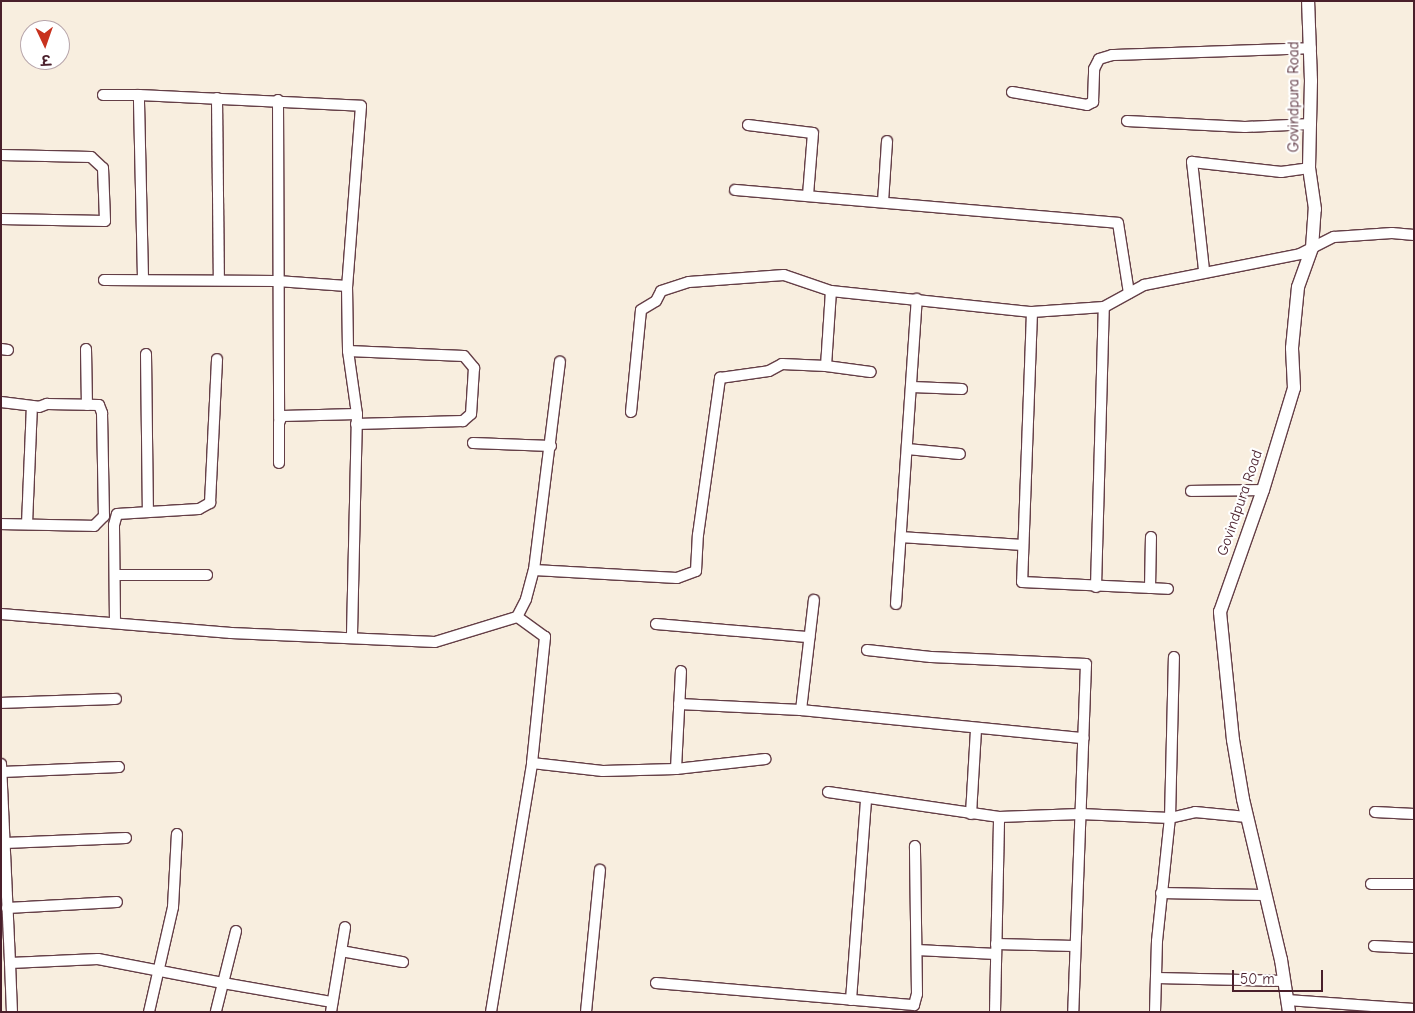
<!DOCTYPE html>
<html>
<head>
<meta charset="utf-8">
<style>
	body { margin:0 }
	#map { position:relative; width:1415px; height:1013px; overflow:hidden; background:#f8eedf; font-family:"Comic Neue","Playpen Sans Deva",sans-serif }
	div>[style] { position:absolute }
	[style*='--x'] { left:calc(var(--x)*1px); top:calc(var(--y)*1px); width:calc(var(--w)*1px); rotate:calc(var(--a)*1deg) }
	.roads { filter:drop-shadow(1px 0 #643e46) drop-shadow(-1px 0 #643e46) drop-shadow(0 1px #643e46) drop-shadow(0 -1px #643e46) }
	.minor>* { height:10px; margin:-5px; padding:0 5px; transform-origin:5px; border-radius:5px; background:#fff }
	.tertiary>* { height:12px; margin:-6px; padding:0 6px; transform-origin:6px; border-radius:6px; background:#fff }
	span { translate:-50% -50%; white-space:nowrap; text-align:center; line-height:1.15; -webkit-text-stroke:4.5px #fff; paint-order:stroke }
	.street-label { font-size:15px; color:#4a1f2b }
	.frame { position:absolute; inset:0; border:2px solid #4a1f2b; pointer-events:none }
	.north { position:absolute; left:20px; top:20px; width:50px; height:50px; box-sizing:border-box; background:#fff; border:1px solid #b7a5aa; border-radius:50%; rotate:177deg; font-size:14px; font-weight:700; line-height:20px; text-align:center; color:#4a1f2b }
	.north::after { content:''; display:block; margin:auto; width:18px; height:22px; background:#c8321e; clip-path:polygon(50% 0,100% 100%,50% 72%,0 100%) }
	.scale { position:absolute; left:1232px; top:970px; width:91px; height:22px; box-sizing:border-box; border:2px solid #4a1f2b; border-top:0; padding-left:6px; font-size:15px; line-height:18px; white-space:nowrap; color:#4a1f2b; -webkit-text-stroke:4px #fff; paint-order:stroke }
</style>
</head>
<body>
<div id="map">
	<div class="roads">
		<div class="minor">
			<i style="--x:1012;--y:92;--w:76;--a:9.8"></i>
			<i style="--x:1087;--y:105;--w:7;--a:-27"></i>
			<i style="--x:1093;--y:102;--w:33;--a:-88"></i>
			<i style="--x:1094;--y:69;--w:11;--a:-63"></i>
			<i style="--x:1099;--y:59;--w:14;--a:-17"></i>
			<i style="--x:1112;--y:55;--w:199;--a:-2"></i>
			<i style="--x:103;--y:95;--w:36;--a:0"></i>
			<i style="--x:217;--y:98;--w:182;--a:89.4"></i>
			<i style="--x:278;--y:100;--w:319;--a:89.8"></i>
			<i style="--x:1127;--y:121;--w:118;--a:2.9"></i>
			<i style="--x:1245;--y:127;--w:66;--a:-2.6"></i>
			<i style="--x:748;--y:125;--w:65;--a:7"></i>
			<i style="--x:813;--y:133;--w:62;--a:94.6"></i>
			<i style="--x:1;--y:155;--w:90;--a:1.3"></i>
			<i style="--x:91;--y:157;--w:16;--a:43"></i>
			<i style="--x:103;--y:168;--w:53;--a:87.8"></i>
			<i style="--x:105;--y:221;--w:104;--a:-178.9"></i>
			<i style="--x:735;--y:190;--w:384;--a:4.9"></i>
			<i style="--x:1118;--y:223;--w:71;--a:81.1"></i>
			<i style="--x:883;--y:202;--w:61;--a:-86.2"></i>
			<i style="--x:1204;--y:270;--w:109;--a:-96.3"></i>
			<i style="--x:1192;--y:162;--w:90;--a:6.4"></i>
			<i style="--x:1281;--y:172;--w:28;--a:-8"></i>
			<i style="--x:143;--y:278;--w:183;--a:-91.3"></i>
			<i style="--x:139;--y:95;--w:222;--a:2.8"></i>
			<i style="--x:361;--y:106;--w:181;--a:94.4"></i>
			<i style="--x:347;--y:286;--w:65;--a:89.1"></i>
			<i style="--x:348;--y:351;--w:64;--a:81.9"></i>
			<i style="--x:357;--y:414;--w:224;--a:91.3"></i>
			<i style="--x:104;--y:280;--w:173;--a:0.3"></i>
			<i style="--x:277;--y:281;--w:70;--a:4.1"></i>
			<i style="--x:1032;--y:312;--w:270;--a:92.1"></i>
			<i style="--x:1022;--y:582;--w:146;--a:2.7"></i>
			<i style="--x:1;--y:349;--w:7;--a:8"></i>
			<i style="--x:86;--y:349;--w:56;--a:89"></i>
			<i style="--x:348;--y:351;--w:116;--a:2.5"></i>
			<i style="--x:464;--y:356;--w:16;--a:50"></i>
			<i style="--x:474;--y:368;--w:46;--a:93.7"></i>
			<i style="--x:471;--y:414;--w:11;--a:139"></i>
			<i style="--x:463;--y:421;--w:107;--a:178.4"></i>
			<i style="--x:146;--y:354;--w:157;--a:89.3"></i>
			<i style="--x:826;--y:366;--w:45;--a:7.6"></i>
			<i style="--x:912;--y:387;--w:50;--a:2.3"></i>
			<i style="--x:1;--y:402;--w:38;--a:7"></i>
			<i style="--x:39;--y:407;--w:9;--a:-21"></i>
			<i style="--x:47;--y:404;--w:52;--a:1.1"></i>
			<i style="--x:99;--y:405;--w:9;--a:69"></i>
			<i style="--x:102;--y:413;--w:103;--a:88.9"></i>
			<i style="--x:104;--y:516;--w:14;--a:135"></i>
			<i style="--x:94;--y:526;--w:93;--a:-178.8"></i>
			<i style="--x:631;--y:412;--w:102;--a:-84.4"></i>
			<i style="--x:641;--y:310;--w:17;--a:-31"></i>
			<i style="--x:656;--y:301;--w:11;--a:-63"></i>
			<i style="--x:661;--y:291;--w:29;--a:-18"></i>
			<i style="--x:689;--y:282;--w:95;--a:-4.2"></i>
			<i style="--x:784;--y:275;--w:50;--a:18.8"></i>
			<i style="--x:473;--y:443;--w:78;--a:2.2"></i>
			<i style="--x:907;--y:449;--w:53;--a:5.4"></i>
			<i style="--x:279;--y:463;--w:40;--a:-90"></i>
			<i style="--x:279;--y:423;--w:8;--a:-67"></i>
			<i style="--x:282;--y:416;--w:75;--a:-1.5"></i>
			<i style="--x:1191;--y:491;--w:72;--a:-0.8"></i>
			<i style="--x:27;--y:524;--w:118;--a:-87.6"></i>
			<i style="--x:901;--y:537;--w:121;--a:3.8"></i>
			<i style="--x:534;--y:570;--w:210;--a:-82.9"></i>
			<i style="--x:115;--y:575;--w:92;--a:0"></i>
			<i style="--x:1096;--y:587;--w:280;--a:-88.4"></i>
			<i style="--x:1150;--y:588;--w:51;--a:-88.9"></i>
			<i style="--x:896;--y:604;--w:306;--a:-86.1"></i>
			<i style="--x:1;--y:614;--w:231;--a:4.7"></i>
			<i style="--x:231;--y:633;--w:204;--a:2.5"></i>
			<i style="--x:435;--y:642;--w:86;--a:-17"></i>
			<i style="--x:517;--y:617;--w:20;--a:-63"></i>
			<i style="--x:526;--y:599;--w:30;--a:-75"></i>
			<i style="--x:534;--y:570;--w:143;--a:3.2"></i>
			<i style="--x:677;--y:578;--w:20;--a:-20"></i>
			<i style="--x:696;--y:571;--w:36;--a:-87"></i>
			<i style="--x:698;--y:535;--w:159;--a:-82"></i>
			<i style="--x:720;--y:378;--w:49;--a:-8.1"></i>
			<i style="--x:769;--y:371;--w:15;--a:-28"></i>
			<i style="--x:782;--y:364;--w:44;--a:2.6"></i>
			<i style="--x:826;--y:366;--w:75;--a:-86.2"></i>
			<i style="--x:831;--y:291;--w:202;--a:6"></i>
			<i style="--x:1032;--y:312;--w:72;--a:-4"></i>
			<i style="--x:1104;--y:307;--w:46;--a:-28.8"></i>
			<i style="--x:1144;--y:285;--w:159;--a:-11.2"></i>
			<i style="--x:1300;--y:254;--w:38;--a:-27"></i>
			<i style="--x:1334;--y:237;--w:58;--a:-3.9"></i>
			<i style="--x:1392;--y:233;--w:22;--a:5"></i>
			<i style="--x:115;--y:623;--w:98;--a:-90.6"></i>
			<i style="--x:114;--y:525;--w:11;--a:-75"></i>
			<i style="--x:117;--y:514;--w:82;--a:-3.5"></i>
			<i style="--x:199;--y:509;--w:13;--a:-29"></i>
			<i style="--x:210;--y:503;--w:144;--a:-87.2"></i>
			<i style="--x:656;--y:624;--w:154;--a:4.9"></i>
			<i style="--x:867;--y:650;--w:64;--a:6.2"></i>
			<i style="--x:931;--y:657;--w:155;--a:2.6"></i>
			<i style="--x:1086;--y:664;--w:348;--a:92.1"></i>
			<i style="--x:1;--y:703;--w:115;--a:-2"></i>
			<i style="--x:679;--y:704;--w:122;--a:2.8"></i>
			<i style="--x:801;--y:710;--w:284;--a:5.7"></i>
			<i style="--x:801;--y:710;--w:111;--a:-83.3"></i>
			<i style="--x:532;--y:763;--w:71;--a:6.4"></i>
			<i style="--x:603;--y:771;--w:73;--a:-1.6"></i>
			<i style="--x:676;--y:769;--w:98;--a:-87.1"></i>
			<i style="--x:1;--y:764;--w:199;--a:87.4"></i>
			<i style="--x:10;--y:963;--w:88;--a:-2.6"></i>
			<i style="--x:98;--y:959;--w:127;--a:10.9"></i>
			<i style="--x:223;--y:983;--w:30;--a:104"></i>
			<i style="--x:676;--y:769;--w:90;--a:-6.4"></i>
			<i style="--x:2;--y:772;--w:117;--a:-2.4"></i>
			<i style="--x:828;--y:792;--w:173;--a:8.3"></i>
			<i style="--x:999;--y:817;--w:81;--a:-2.1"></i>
			<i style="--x:1080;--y:814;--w:90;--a:2.5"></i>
			<i style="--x:1170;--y:818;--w:26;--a:-13"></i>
			<i style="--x:1195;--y:812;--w:52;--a:5.5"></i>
			<i style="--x:1375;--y:812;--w:39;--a:3"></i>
			<i style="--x:971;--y:814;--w:85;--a:-86.6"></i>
			<i style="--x:5;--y:843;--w:121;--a:-2.4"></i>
			<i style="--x:1371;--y:884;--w:43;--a:0"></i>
			<i style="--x:1161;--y:893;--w:102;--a:1.1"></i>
			<i style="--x:7;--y:908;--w:110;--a:-3.1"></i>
			<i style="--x:236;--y:931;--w:54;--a:104"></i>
			<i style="--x:223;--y:983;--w:111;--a:9.9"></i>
			<i style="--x:996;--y:944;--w:78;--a:1.5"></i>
			<i style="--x:1374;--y:946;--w:40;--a:2.9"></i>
			<i style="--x:917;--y:950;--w:79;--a:2.9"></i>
			<i style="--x:341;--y:951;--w:63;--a:10.1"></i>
			<i style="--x:10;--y:963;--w:49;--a:87.7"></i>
			<i style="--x:1157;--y:978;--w:127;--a:1.4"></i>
			<i style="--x:656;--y:983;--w:259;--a:4.9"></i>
			<i style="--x:914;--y:1005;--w:11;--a:-75"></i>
			<i style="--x:917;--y:994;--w:148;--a:-90.8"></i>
			<i style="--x:851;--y:1000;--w:202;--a:-85.7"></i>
			<i style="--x:1287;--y:1000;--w:127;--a:4.1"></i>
			<i style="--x:149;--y:1012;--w:108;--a:-77.1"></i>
			<i style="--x:173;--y:907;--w:73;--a:-86.9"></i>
			<i style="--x:331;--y:1012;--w:86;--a:-80.6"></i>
			<i style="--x:491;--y:1012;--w:252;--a:-80.6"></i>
			<i style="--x:532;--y:763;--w:127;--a:-84.1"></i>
			<i style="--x:545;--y:637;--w:34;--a:-144"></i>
			<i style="--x:586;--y:1012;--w:143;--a:-84.4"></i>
			<i style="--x:995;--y:1012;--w:195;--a:-88.8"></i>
			<i style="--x:1155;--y:1012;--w:71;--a:-88.4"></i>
			<i style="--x:1157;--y:941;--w:124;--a:-84"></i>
			<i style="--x:1170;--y:818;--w:161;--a:-88.6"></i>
		</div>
		<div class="tertiary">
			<i style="--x:1289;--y:1012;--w:53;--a:-98.7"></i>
			<i style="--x:1281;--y:960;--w:165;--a:-103.3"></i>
			<i style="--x:1243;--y:799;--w:60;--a:-99.6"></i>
			<i style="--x:1233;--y:740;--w:129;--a:-95.8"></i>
			<i style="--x:1220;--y:612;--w:129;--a:-70.6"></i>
			<i style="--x:1263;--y:490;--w:107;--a:-73.1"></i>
			<i style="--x:1294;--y:388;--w:40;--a:-92.9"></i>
			<i style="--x:1292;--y:348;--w:61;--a:-84.4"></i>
			<i style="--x:1298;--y:287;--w:41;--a:-70.3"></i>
			<i style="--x:1312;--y:248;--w:39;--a:-86"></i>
			<i style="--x:1315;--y:209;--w:41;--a:-98.3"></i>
			<i style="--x:1309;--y:168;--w:87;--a:-88.7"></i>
			<i style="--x:1311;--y:81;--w:80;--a:-92.1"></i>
		</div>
	</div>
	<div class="street-label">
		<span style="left:1294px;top:97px;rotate:-90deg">Govindpura Road</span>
		<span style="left:1240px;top:503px;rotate:-71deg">Govindpura Road</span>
	</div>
	<div class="frame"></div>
	<div class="north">उ</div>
	<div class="scale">50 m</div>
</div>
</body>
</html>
